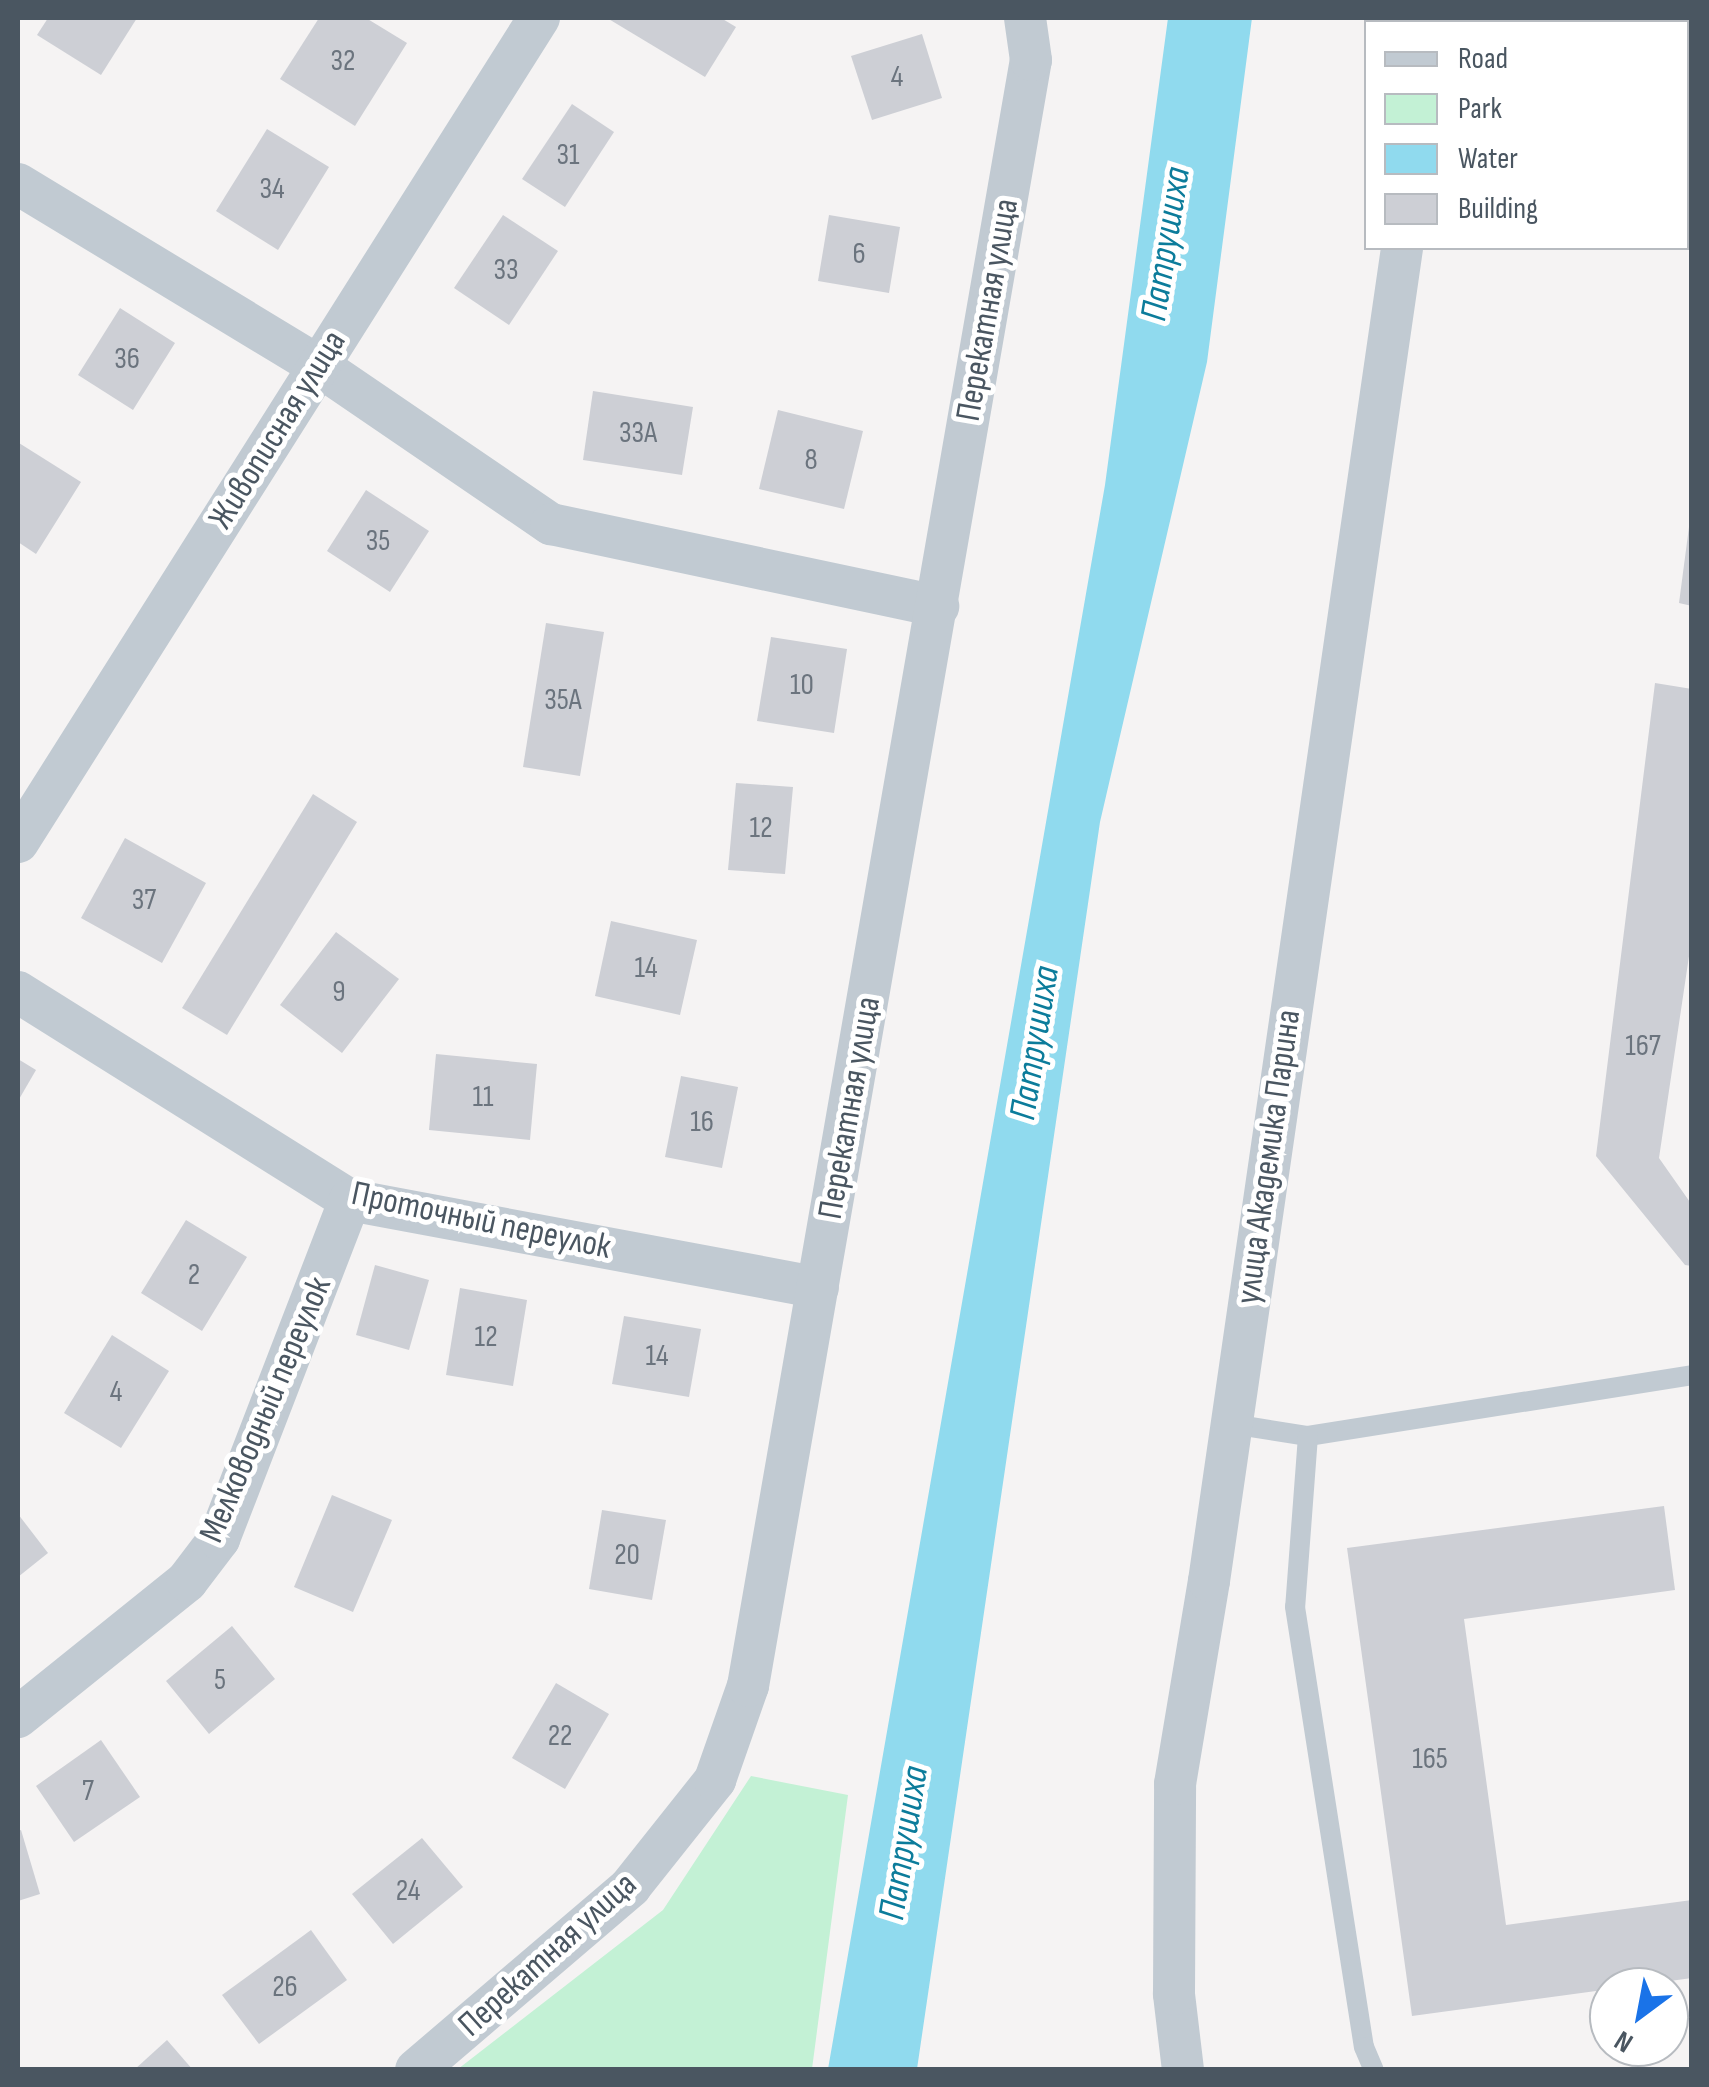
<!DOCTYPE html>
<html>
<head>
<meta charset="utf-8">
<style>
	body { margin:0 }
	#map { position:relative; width:1709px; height:2087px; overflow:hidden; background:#f5f3f3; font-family:"Sofia Sans Condensed",sans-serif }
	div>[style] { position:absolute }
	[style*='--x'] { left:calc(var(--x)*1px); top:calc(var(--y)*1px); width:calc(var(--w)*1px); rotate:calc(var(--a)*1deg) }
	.green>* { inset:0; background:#c3f1d5 }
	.water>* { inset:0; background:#90daee }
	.building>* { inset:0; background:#cdcfd5 }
	.service>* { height:20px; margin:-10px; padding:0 10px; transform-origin:10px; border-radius:10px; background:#c1cad2 }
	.minor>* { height:42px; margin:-21px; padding:0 21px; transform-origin:21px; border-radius:21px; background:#c1cad2 }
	span { translate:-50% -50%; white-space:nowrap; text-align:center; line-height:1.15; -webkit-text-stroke:10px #fff; paint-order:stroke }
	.number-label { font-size:30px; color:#6b747e }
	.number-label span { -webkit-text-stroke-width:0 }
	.street-label { font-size:35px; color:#4a5661 }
	.water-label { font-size:38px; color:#0c7c9b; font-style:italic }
	.frame { position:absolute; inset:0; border:20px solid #4a5661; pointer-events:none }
	.legend { position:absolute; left:1364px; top:20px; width:325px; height:230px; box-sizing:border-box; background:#fff; border:2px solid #b7bbc0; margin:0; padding:12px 18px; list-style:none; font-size:30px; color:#4a5661 }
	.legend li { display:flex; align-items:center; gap:20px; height:50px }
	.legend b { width:50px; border:2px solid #b7bbc0 }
	.north { position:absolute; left:1589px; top:1967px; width:100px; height:100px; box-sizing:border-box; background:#fff; border:2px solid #b7bbc0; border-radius:50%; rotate:212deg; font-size:28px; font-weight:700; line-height:40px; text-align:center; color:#4a5661 }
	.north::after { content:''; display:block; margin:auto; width:35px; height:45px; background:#1a73e8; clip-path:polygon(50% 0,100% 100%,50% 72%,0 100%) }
</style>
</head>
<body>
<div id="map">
	<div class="green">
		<i style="clip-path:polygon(751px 1776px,848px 1795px,812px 2069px,458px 2069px,663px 1910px)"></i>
	</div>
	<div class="water">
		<i style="clip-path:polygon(1168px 18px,1252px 18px,1207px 362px,1100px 822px,917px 2069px,828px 2069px,1105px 485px)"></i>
	</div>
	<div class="building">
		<i style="clip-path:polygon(48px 18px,137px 18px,101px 75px,37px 35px)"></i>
		<i style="clip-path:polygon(319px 18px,366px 18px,407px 43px,355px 126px,280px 79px)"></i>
		<i style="clip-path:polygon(607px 18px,721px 18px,736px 27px,705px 77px)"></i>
		<i style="clip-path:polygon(922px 34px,942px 98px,872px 120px,851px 56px)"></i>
		<i style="clip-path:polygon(572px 104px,614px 132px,565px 207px,522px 179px)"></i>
		<i style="clip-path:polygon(267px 129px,329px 167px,278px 250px,216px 211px)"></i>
		<i style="clip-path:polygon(503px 215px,558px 251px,509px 325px,454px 288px)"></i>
		<i style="clip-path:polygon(829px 215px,900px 227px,889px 293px,818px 281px)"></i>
		<i style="clip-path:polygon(120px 308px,175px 343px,133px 410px,78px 375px)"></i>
		<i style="clip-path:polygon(593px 391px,693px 407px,682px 475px,583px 460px)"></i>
		<i style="clip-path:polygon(778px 410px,863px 431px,844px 509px,759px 489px)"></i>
		<i style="clip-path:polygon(19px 443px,81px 482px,36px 554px,18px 542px)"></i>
		<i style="clip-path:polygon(366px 490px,429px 531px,390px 592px,327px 551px)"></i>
		<i style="clip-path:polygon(1689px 527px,1692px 527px,1692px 606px,1679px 603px)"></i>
		<i style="clip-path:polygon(546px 623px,604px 632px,580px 776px,523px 767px)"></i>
		<i style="clip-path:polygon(771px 637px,847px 649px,834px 733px,757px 721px)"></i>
		<i style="clip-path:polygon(1655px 683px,1692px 689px,1692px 936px,1659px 1158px,1692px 1205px,1692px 1266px,1685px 1265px,1596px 1156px)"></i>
		<i style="clip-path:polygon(736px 783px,793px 787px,785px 874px,728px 870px)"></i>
		<i style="clip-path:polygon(313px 794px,357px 822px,227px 1035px,182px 1008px)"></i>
		<i style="clip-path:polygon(125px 838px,206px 883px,162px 963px,81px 918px)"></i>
		<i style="clip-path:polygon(611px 921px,697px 940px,680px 1015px,595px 996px)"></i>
		<i style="clip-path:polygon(336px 932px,399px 979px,342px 1053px,280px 1005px)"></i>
		<i style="clip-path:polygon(436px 1054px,537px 1064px,530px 1140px,429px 1130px)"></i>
		<i style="clip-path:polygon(18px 1059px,36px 1070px,18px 1101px)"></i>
		<i style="clip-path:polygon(681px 1076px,738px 1087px,722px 1168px,665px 1157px)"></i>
		<i style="clip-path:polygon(186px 1220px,247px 1257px,202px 1331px,141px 1293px)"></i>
		<i style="clip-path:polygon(375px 1265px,429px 1280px,409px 1350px,356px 1335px)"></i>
		<i style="clip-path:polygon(460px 1288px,527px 1300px,513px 1386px,446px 1375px)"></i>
		<i style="clip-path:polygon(624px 1316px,701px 1329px,689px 1397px,612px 1384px)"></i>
		<i style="clip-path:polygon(112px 1335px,169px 1371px,121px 1448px,64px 1413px)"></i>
		<i style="clip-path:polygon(332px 1495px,392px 1520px,353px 1612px,294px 1587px)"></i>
		<i style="clip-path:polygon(1664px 1506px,1675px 1590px,1464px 1619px,1506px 1925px,1692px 1900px,1692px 1978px,1412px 2016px,1347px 1548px)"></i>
		<i style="clip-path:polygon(602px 1510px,666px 1520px,652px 1600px,589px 1589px)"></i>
		<i style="clip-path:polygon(18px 1514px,48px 1553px,18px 1577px)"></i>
		<i style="clip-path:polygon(232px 1626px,275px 1679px,209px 1734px,166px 1681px)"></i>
		<i style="clip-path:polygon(556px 1683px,609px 1714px,565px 1789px,512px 1758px)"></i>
		<i style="clip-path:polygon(101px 1740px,140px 1797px,74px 1842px,36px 1786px)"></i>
		<i style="clip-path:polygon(21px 1830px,40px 1894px,18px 1901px,18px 1831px)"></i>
		<i style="clip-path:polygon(422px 1838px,463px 1887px,393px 1944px,352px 1894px)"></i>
		<i style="clip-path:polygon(311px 1930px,347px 1980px,259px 2044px,222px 1995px)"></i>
		<i style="clip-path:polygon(167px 2040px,193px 2070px,134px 2070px)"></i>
	</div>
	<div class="service">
		<i style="--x:1232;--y:1424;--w:77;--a:9"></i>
		<i style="--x:1308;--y:1436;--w:389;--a:-9"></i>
		<i style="--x:1308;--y:1436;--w:171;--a:94.3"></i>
		<i style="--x:1295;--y:1607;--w:445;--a:81.1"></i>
		<i style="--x:1364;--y:2047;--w:25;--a:67"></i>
	</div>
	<div class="minor">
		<i style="--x:1436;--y:22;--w:4;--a:-76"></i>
		<i style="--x:18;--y:184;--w:352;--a:31.2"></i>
		<i style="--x:319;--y:366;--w:281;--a:34.3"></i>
		<i style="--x:551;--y:524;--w:396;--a:12"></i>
		<i style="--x:18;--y:842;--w:975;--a:-57.7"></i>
		<i style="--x:18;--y:992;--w:392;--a:32.1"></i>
		<i style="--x:350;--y:1200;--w:476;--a:10.6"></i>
		<i style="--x:18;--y:1717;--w:217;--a:-38.8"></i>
		<i style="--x:187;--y:1581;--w:53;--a:-52.7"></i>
		<i style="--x:219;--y:1539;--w:363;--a:-68.9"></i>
		<i style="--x:416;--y:2070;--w:282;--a:-40.5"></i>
		<i style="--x:630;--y:1887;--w:137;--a:-51.5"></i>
		<i style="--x:715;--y:1780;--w:100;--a:-70.7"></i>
		<i style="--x:748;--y:1686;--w:1650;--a:-80.13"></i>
		<i style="--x:1031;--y:60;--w:42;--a:-98.1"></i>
		<i style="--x:1183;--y:2070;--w:77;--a:-96.8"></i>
		<i style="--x:1174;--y:1994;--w:210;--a:-89.7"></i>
		<i style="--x:1175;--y:1784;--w:206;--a:-80.5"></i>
		<i style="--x:1209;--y:1581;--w:1347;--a:-81.76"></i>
	</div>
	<div class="number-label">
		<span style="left:343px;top:61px">32</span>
		<span style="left:897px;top:77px">4</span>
		<span style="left:568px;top:155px">31</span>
		<span style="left:272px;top:189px">34</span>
		<span style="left:859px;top:254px">6</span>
		<span style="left:506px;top:270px">33</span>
		<span style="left:127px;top:359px">36</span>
		<span style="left:638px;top:433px">33А</span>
		<span style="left:811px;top:460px">8</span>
		<span style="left:378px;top:541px">35</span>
		<span style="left:802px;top:685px">10</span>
		<span style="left:563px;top:700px">35А</span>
		<span style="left:761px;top:828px">12</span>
		<span style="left:144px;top:900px">37</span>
		<span style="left:646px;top:968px">14</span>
		<span style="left:339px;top:992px">9</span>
		<span style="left:1643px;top:1046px">167</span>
		<span style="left:483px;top:1097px">11</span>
		<span style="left:702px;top:1122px">16</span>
		<span style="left:194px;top:1275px">2</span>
		<span style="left:486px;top:1337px">12</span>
		<span style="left:657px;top:1356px">14</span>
		<span style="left:116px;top:1392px">4</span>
		<span style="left:627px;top:1555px">20</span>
		<span style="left:220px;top:1680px">5</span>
		<span style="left:560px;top:1736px">22</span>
		<span style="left:1430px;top:1759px">165</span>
		<span style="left:88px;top:1791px">7</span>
		<span style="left:408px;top:1891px">24</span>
		<span style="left:285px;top:1987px">26</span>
	</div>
	<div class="street-label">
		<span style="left:988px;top:310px;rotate:-80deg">Перекатная улица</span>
		<span style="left:278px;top:430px;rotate:-58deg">Живописная улица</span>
		<span style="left:850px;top:1108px;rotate:-80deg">Перекатная улица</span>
		<span style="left:1269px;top:1157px;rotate:-82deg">улица Академика Парина</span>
		<span style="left:481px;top:1221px;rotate:12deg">Проточный переулок</span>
		<span style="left:266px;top:1410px;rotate:-67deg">Мелководный переулок</span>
		<span style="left:548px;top:1955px;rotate:-42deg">Перекатная улица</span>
	</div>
	<div class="water-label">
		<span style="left:1166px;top:244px;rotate:-81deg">Патрушиха</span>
		<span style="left:1035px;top:1043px;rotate:-81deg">Патрушиха</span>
		<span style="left:904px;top:1843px;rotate:-81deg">Патрушиха</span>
	</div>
	<div class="frame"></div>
	<ul class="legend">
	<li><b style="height:12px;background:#c1cad2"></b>Road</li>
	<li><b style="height:28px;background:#c3f1d5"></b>Park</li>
	<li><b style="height:28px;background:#90daee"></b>Water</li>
	<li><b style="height:28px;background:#cdcfd5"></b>Building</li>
	</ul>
	<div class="north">N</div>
</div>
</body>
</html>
